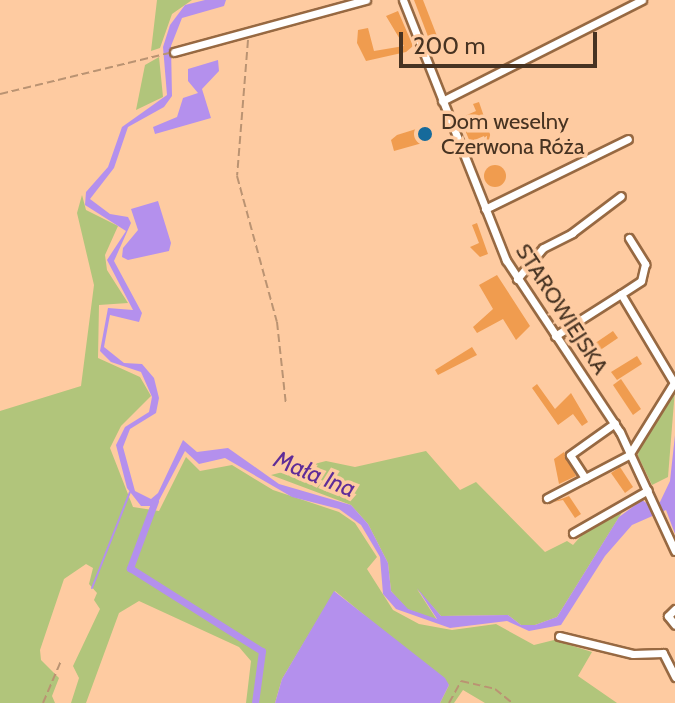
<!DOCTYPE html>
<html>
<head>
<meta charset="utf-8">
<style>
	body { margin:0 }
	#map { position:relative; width:675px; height:703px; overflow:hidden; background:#fecba1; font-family:Cabin,sans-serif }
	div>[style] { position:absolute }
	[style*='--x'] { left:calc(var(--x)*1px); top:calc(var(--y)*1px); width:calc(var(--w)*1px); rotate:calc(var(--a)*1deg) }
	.green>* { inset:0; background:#b1c57b }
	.water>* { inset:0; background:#b490ed }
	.stream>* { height:2px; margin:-1px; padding:0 1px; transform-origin:1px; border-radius:1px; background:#b490ed }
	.canal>* { height:7px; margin:-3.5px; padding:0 3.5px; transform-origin:3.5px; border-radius:3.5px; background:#b490ed }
	.building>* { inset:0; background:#f09c4f }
	.round { border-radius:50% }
	.path>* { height:2px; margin-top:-1px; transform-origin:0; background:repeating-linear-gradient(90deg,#ba9372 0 8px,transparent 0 12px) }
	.roads { filter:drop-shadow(2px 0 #976942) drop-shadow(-2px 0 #976942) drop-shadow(0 2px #976942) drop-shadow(0 -2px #976942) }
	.minor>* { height:7px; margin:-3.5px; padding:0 3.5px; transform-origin:3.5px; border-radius:3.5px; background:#fff }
	.dots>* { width:22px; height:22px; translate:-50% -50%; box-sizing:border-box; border:4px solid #fecba1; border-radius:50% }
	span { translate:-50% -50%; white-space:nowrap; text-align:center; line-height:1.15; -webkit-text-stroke:7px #fecba1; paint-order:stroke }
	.poi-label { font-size:22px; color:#473322 }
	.left { translate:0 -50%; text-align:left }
	.street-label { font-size:22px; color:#473322 }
	.water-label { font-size:24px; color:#5f2c98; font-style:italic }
	.scale { position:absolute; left:399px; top:32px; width:198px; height:36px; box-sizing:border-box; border:4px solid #473322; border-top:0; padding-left:10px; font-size:24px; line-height:28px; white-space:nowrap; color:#473322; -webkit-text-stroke:6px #fecba1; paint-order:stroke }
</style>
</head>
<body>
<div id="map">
	<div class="green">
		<i style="clip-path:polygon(157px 0,192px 0,172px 14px,160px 48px,151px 51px)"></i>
		<i style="clip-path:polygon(159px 57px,163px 97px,136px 110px,145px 65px)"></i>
		<i style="clip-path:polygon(82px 195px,86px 210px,118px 226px,105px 255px,107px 270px,128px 303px,99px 305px,98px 358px,140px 377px,151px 396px,121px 426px,110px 448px,133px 507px,159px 511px,186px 457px,200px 471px,232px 465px,273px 490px,339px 512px,355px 523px,377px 557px,367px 569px,393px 610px,419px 624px,452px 630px,496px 624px,534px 645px,554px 640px,592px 652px,578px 676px,617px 703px,485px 703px,463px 690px,454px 703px,440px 703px,449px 685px,335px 591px,282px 679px,275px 703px,246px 703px,251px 661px,239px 647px,139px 601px,119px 613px,86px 703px,71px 703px,79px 678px,73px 666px,100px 609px,94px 600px,97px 593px,89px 584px,93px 568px,86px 564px,64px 579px,40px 650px,41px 660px,59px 678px,52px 696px,55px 703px,0 703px,0 411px,81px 386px,94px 285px,77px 213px)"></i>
		<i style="clip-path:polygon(675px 389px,668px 477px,652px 485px,638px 456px,639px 446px)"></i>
		<i style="clip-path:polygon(426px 451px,460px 490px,476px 482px,545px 552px,567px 541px,573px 545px,587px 529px,626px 506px,557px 617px,535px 625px,521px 625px,508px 615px,441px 616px,417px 589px,437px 620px,407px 609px,391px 591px,388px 563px,368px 524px,351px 505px,271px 475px,326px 461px,355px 467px)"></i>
	</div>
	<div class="water">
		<i style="clip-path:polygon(205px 0,226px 0,224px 6px,182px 18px,171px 46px,172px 96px,164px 107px,128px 127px,114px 168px,90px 199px,110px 214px,128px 217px,131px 223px,114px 261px,142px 313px,139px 322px,110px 315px,104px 347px,124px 363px,142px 364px,154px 378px,159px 398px,156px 413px,130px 429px,123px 447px,135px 491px,151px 499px,158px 493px,183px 440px,197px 452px,228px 448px,279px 484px,351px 505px,368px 524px,388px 563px,391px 591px,408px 609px,437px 619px,417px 588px,441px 616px,508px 615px,521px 625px,535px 625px,557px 617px,619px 517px,642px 500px,651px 506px,660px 502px,670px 481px,675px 435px,675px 534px,666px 510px,632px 525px,605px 556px,561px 625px,529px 631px,507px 621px,450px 628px,396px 609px,383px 594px,380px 557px,361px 525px,339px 509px,292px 497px,225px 458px,199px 464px,185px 451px,156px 506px,141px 506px,127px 488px,116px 445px,125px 427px,149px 412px,152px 397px,141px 372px,111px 362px,100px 351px,108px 308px,133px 310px,107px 260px,126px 231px,85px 205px,86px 192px,108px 167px,122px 127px,167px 95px,163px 47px,170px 25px,185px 5px)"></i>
		<i style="clip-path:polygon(218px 60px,219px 71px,202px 89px,211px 118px,155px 134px,153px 127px,177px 117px,183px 98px,198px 93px,188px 81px,188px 69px)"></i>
		<i style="clip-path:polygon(158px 201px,171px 243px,169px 251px,128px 260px,122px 257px,123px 248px,138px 230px,131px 209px)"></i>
		<i style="clip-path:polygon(334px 591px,445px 678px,449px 685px,440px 703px,275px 703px,282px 679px)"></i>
	</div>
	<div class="stream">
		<i style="--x:92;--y:588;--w:103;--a:-68.4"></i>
	</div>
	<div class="canal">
		<i style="--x:155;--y:501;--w:72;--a:110.5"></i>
		<i style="--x:130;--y:568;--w:156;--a:32.2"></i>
		<i style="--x:262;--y:651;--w:52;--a:97.7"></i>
	</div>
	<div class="building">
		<i style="clip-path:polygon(414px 0,423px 0,437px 36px,429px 39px)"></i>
		<i style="clip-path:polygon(398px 11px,413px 46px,406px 52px,366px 61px,357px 43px,358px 30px,368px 28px,374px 51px,404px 46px,386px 16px)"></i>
		<i style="clip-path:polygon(479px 102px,492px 140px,486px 142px,484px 136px,470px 142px,460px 118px,476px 111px,473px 104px)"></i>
		<i style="clip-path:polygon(429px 125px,433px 140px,394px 151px,391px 140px,397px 135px)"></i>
		<i class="round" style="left:484px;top:165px;width:22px;height:22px"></i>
		<i style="clip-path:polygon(477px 223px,488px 254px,480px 257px,470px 247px,479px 243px,472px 225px)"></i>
		<i style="clip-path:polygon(497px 275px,530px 326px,516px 340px,503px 319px,477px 333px,473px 327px,493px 309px,479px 285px)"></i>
		<i style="clip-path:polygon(613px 331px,618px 338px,593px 355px,588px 348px)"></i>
		<i style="clip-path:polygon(472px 347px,477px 355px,438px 375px,435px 370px)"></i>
		<i style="clip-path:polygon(637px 356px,642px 364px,617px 380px,611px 372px)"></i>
		<i style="clip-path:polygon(621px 379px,641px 409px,633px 415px,613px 385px)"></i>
		<i style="clip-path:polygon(537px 384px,555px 409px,571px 393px,588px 422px,582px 426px,573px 414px,558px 425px,532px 388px)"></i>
		<i style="clip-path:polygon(564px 452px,576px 476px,559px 484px,554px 459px)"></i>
		<i style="clip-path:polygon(620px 467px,633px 487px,625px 493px,611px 473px)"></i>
		<i style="clip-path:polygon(569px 496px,581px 514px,575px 518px,563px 500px,553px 502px)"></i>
	</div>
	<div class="path">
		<i style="--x:248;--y:40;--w:136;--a:94.6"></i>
		<i style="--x:237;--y:176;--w:151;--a:74.7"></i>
		<i style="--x:277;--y:322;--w:83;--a:83.8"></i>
		<i style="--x:0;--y:94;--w:174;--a:-13.6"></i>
		<i style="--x:43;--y:703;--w:46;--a:-66.8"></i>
		<i style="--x:449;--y:703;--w:25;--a:-61"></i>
		<i style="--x:461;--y:681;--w:35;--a:13"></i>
		<i style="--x:495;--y:689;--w:22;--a:39"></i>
	</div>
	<div class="roads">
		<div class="minor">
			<i style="--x:403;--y:0;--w:280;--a:68.4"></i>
			<i style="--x:506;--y:260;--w:206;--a:56.5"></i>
			<i style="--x:620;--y:432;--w:131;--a:65.2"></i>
			<i style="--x:174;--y:52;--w:199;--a:-15.2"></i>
			<i style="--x:442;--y:101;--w:224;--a:-26.8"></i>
			<i style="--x:485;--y:209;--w:159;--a:-26.1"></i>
			<i style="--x:629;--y:238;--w:31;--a:58"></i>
			<i style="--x:645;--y:264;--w:17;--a:103"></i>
			<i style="--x:641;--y:281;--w:24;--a:147"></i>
			<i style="--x:621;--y:294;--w:104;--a:59.2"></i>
			<i style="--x:517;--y:279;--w:40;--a:-50"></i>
			<i style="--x:543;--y:248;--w:33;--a:-27"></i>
			<i style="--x:572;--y:233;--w:61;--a:-37.1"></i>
			<i style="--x:555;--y:336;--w:78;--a:-32.5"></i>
			<i style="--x:585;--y:478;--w:27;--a:-123"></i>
			<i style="--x:570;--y:455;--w:55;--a:-35.4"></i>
			<i style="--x:547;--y:498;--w:93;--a:-27.7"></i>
			<i style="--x:629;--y:455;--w:87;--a:-58.1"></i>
			<i style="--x:573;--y:533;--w:86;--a:-29.8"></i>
			<i style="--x:675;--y:609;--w:10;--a:135"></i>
			<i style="--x:668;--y:616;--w:11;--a:52"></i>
			<i style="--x:559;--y:636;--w:76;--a:13.7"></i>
			<i style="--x:633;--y:654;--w:30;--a:-2"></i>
			<i style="--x:663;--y:653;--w:27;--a:63"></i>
		</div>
	</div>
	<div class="dots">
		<i style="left:425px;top:134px;background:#166a9b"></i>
	</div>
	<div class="poi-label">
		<span class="left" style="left:441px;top:134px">Dom weselny<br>Czerwona Róża</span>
	</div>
	<div class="street-label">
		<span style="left:562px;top:309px;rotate:57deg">STAROWIEJSKA</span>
	</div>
	<div class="water-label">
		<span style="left:315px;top:474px;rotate:22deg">Mała Ina</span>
	</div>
	<div class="scale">200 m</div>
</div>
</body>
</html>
